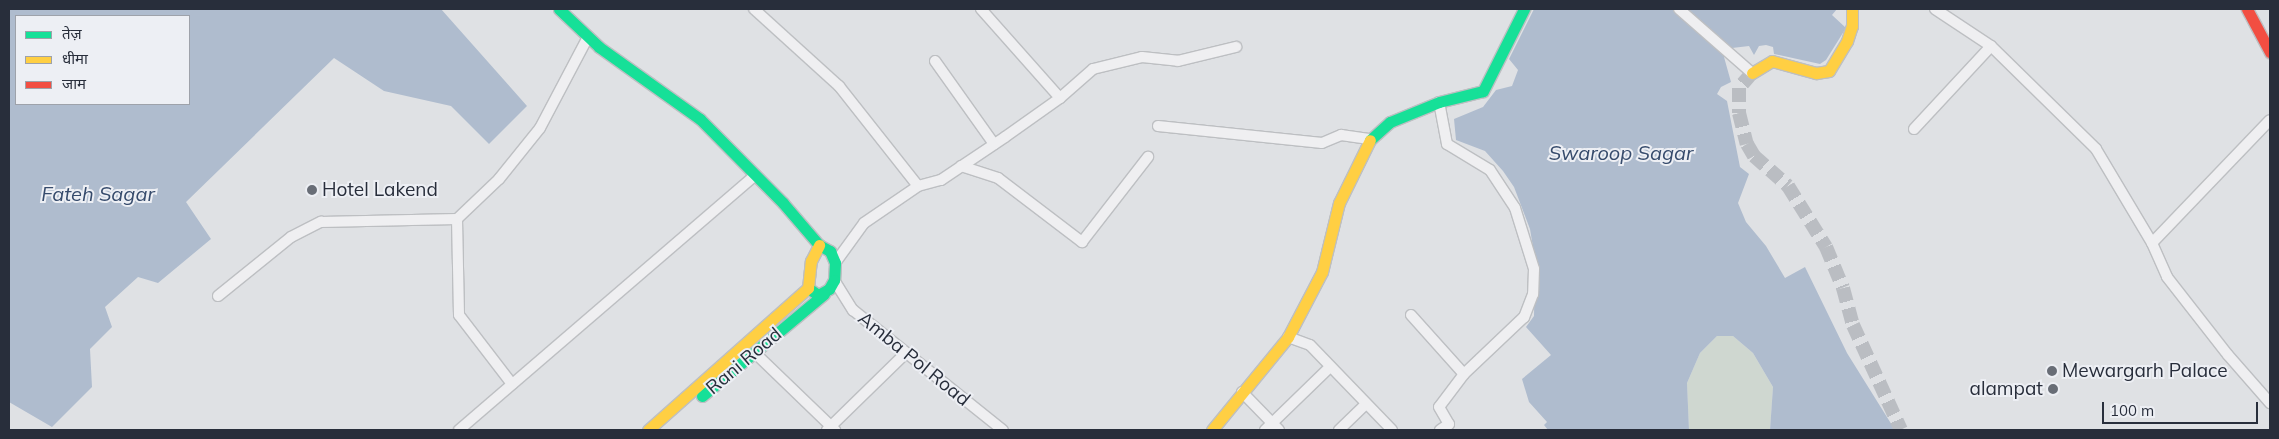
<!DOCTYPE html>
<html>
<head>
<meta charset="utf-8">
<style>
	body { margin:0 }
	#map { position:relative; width:2279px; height:439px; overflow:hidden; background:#dfe1e4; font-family:Mulish,"Noto Sans Devanagari",sans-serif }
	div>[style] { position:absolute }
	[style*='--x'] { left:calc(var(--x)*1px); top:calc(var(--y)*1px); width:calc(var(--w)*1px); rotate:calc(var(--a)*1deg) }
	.green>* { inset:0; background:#cfd7d0 }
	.water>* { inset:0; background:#afbcce }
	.secondary-tunnel>* { height:14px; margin-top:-7px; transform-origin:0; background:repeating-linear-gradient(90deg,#babdc2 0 14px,transparent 0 21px) }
	.roads { filter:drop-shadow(1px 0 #bdbfc2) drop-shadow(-1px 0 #bdbfc2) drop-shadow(0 1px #bdbfc2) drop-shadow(0 -1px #bdbfc2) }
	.street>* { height:10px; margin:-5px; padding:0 5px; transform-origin:5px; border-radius:5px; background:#efeff1 }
	.fast>* { height:11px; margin:-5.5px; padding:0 5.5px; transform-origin:5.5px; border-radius:5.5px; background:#16e098 }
	.slow>* { height:11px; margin:-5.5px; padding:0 5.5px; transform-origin:5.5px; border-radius:5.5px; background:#ffcf43 }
	.jam>* { height:11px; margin:-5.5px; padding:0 5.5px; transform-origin:5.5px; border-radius:5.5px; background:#f24e42 }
	.dots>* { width:14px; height:14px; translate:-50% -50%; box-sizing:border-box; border:2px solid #edeff4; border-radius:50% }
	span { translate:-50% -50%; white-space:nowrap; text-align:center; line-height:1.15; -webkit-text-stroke:4px #edeff4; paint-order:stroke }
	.poi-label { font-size:19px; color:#282e3b }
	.left { translate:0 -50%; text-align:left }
	.right { translate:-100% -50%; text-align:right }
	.street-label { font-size:19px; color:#282e3b }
	.water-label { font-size:20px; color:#364b6c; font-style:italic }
	.frame { position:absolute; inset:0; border:10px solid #282e3b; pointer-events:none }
	.legend { position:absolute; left:15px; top:15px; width:175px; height:90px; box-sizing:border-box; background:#edeff4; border:1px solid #9ea2aa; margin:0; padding:6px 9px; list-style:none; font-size:15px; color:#282e3b }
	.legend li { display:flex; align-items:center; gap:10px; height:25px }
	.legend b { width:25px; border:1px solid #9ea2aa }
	.scale { position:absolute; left:2102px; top:402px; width:156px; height:22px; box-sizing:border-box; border:2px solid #282e3b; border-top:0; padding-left:6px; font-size:15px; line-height:18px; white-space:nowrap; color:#282e3b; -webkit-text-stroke:4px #edeff4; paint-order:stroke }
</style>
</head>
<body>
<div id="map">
	<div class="green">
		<i style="clip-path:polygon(1717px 336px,1733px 336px,1753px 353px,1773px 387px,1770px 430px,1689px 430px,1687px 383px,1700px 353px)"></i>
	</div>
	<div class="water">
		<i style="clip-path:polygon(evenodd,9px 9px,441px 9px,527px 106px,489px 144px,451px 106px,384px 91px,334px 58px,186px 202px,211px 239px,158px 283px,138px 277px,105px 307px,112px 327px,90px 349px,92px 387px,52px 427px,9px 402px,9px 9px,16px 16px,189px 16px,189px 104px,16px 104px,16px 16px)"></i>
		<i style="clip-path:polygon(1534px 9px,1837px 9px,1832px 15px,1846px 28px,1826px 60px,1820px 64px,1774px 54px,1773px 47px,1766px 45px,1759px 46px,1754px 55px,1749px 46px,1732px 48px,1724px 57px,1731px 82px,1721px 87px,1717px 94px,1727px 101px,1740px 167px,1749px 174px,1738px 203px,1746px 222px,1766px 246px,1785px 278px,1805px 267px,1847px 353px,1895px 430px,1770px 430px,1773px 387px,1753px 353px,1733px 336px,1717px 336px,1700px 353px,1687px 383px,1689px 430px,1548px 430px,1544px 425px,1547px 422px,1529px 402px,1522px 379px,1551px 355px,1526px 327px,1534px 316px,1535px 259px,1530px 229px,1514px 187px,1503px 171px,1485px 151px,1456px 140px,1454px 119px,1483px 107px,1496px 90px,1512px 86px,1518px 70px,1509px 59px)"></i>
	</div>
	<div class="secondary-tunnel">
		<i style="--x:1752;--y:73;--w:20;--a:131"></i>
		<i style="--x:1739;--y:88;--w:25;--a:90"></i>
		<i style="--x:1739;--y:113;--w:32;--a:76"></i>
		<i style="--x:1747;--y:144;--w:14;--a:60"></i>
		<i style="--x:1754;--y:156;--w:45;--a:41.4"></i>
		<i style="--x:1788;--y:186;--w:72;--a:58.1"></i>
		<i style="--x:1826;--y:247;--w:44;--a:67.5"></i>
		<i style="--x:1843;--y:288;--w:38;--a:75"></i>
		<i style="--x:1853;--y:325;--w:115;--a:65.4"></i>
	</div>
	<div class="roads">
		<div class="street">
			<i style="--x:754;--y:9;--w:115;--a:42.2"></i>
			<i style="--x:839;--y:86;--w:127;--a:51.7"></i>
			<i style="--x:981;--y:9;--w:119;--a:48.4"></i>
			<i style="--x:1679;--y:9;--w:97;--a:41.2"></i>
			<i style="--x:1935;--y:9;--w:67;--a:33.5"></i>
			<i style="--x:1991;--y:46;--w:147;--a:44.4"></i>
			<i style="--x:2096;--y:149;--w:109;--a:59.2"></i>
			<i style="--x:2152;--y:243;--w:37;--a:66"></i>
			<i style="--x:2167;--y:277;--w:99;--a:52"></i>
			<i style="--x:2228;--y:355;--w:64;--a:48.8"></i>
			<i style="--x:935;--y:61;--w:102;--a:54.6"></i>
			<i style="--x:1439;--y:102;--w:43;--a:79.2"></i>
			<i style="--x:1447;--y:144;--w:50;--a:31.2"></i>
			<i style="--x:1490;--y:170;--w:45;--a:56.7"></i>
			<i style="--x:1515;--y:208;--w:64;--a:72.7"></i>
			<i style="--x:1534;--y:269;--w:25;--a:92"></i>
			<i style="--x:1533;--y:294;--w:25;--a:111"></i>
			<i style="--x:1524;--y:317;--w:83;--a:136.5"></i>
			<i style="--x:1464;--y:374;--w:41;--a:127.1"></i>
			<i style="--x:1439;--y:407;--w:20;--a:60"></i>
			<i style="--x:1449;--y:424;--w:11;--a:146"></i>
			<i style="--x:1158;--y:126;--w:165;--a:5.9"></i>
			<i style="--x:1322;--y:143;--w:21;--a:-23"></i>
			<i style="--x:1341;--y:135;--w:30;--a:8"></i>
			<i style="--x:1914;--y:129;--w:113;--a:-47.1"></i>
			<i style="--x:961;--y:166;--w:39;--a:18"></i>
			<i style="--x:998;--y:178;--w:106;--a:37.3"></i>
			<i style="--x:1082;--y:242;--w:108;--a:-52.2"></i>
			<i style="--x:457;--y:219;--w:96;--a:88.8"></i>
			<i style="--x:459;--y:315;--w:87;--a:52.5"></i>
			<i style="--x:2152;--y:243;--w:170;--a:-46.2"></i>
			<i style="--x:835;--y:263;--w:49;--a:-54.1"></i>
			<i style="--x:864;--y:223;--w:65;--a:-34.4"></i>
			<i style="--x:918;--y:186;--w:24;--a:-15"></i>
			<i style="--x:941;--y:180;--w:77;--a:-33.9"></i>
			<i style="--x:1005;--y:137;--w:67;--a:-35.3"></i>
			<i style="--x:1060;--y:98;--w:44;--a:-41.3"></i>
			<i style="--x:1093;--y:69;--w:50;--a:-13.8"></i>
			<i style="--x:1142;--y:57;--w:36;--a:6"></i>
			<i style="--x:1178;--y:61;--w:60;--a:-13.6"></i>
			<i style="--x:834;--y:280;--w:36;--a:58"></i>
			<i style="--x:853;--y:310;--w:192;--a:38.7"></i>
			<i style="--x:218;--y:296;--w:94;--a:-38.9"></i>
			<i style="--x:291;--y:237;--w:34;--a:-27"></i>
			<i style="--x:321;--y:222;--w:136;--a:-1.3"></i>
			<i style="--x:457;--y:219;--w:58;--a:-43.6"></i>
			<i style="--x:499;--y:179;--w:65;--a:-51.2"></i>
			<i style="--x:540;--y:128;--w:103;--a:-62.2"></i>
			<i style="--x:1411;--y:315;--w:79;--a:48.1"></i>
			<i style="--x:1288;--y:337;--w:23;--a:20"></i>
			<i style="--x:1310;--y:345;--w:118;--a:46"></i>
			<i style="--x:756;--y:354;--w:110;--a:43.9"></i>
			<i style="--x:1242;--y:392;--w:53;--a:45.8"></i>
			<i style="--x:459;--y:430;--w:391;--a:-40.7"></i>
			<i style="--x:827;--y:430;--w:109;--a:-44.3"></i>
			<i style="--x:1265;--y:430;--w:91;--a:-44.1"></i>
			<i style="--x:1339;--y:430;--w:36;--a:-44"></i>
		</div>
		<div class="fast">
			<i style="--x:559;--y:9;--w:55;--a:43.5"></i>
			<i style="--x:599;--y:47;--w:124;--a:35.5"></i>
			<i style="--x:700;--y:119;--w:118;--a:45.3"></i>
			<i style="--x:783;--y:203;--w:55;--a:49.4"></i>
			<i style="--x:819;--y:245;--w:13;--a:29"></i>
			<i style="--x:830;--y:251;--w:13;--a:67"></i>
			<i style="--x:835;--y:263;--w:17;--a:93"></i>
			<i style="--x:834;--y:280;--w:10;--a:119"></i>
			<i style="--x:829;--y:289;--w:13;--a:151"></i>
			<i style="--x:818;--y:295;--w:12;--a:-145"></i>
			<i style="--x:1370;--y:140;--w:27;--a:-42"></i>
			<i style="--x:1390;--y:122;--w:53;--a:-22.2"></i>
			<i style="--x:1439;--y:102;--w:45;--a:-14"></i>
			<i style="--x:1483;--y:91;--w:92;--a:-63.4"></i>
			<i style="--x:702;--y:396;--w:159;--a:-39.9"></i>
		</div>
		<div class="slow">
			<i style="--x:1752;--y:73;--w:23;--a:-31"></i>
			<i style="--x:1772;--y:61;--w:46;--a:15.3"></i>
			<i style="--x:1816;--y:73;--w:13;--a:-9"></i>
			<i style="--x:1829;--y:71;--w:35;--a:-59"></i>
			<i style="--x:1847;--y:41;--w:16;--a:-72"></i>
			<i style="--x:1852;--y:26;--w:17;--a:-90"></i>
			<i style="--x:648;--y:430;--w:214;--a:-41.6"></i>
			<i style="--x:808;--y:288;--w:27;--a:-84"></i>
			<i style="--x:811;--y:261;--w:18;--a:-63"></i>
			<i style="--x:1212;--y:430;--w:120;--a:-50.7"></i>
			<i style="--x:1288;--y:337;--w:73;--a:-62.4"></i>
			<i style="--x:1322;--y:272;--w:71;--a:-76.2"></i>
			<i style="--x:1339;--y:203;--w:70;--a:-63.8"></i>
		</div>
		<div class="jam">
			<i style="--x:2247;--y:9;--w:49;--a:61.9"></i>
		</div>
	</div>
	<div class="dots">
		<i style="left:312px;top:190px;background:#686d76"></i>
		<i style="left:2052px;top:371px;background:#686d76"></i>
		<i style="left:2053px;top:389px;background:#686d76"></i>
	</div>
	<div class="poi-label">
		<span class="left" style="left:322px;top:190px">Hotel Lakend</span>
		<span class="left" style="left:2062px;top:371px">Mewargarh Palace</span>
		<span class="right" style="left:2043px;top:389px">alampat</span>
	</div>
	<div class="street-label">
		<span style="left:914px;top:359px;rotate:39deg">Amba Pol Road</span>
		<span style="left:744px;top:361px;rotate:-40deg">Rani Road</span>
	</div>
	<div class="water-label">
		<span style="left:1621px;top:152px">Swaroop Sagar</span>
		<span style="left:98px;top:193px">Fateh Sagar</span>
	</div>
	<div class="frame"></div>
	<ul class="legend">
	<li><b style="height:6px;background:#16e098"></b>तेज़</li>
	<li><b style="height:6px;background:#ffcf43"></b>धीमा</li>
	<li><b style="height:6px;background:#f24e42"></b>जाम</li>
	</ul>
	<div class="scale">100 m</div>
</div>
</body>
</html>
